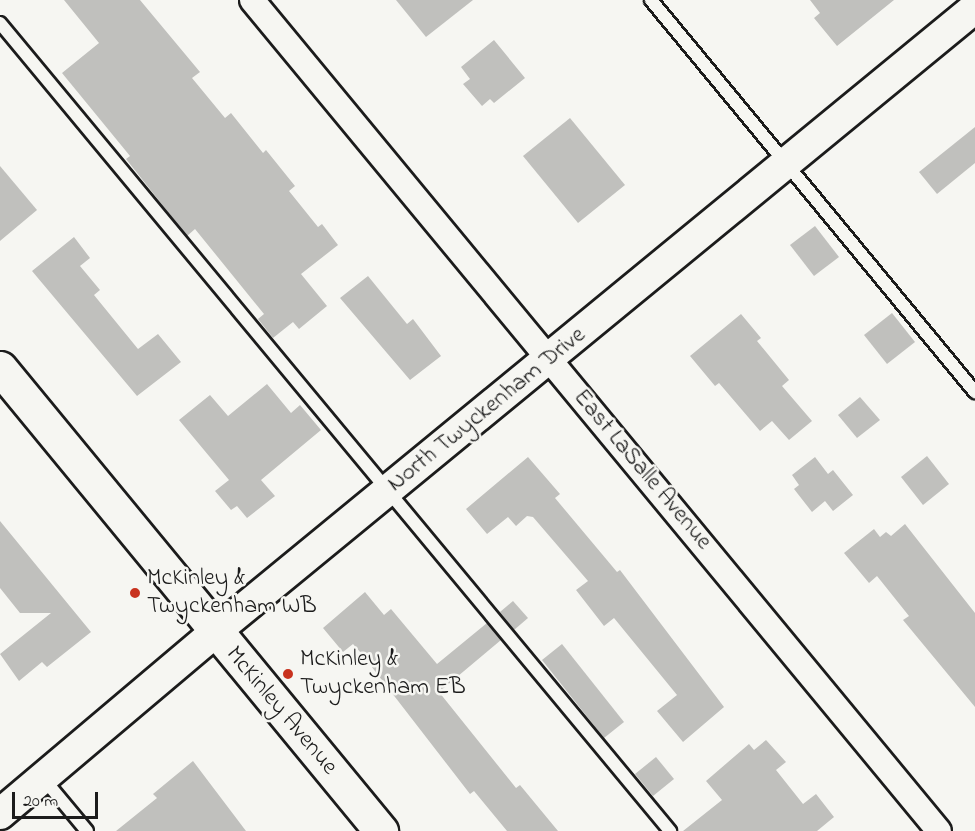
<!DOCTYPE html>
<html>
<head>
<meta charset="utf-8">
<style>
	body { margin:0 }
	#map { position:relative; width:975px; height:831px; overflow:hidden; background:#f6f6f2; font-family:"Indie Flower",sans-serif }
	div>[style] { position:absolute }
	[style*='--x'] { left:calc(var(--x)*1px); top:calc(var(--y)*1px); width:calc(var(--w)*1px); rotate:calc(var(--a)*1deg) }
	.building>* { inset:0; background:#c0c0bd }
	.roads { filter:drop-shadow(2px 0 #1c1c1c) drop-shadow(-2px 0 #1c1c1c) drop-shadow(0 2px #1c1c1c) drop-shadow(0 -2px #1c1c1c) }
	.service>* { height:12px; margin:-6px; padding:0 6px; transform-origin:6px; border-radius:6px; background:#f6f6f2 }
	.minor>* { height:24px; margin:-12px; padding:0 12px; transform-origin:12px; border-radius:12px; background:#f6f6f2 }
	.tertiary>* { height:30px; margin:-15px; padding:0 15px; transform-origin:15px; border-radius:15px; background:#f6f6f2 }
	.primary>* { height:33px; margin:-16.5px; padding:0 16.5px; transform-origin:16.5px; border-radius:16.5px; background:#f6f6f2 }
	.dots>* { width:16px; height:16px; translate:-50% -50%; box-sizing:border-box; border:3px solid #f6f6f2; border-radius:50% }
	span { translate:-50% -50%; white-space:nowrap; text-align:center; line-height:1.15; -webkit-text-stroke:5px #f6f6f2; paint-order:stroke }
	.street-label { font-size:24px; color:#1c1c1c }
	.poi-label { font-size:24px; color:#1c1c1c }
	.left { translate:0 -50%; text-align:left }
	.scale { position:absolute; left:12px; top:792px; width:86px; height:27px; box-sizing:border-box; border:3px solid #1c1c1c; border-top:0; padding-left:8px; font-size:18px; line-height:21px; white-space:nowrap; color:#1c1c1c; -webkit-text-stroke:4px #f6f6f2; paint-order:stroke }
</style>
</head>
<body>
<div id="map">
	<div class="building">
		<i style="clip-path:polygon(64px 0,140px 0,200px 72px,192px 78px,225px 118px,231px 113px,263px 153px,266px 150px,295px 186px,289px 191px,318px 227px,322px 224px,338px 245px,301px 274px,327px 306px,299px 329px,293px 322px,273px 338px,258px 319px,264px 314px,195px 229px,187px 236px,126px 159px,130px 156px,62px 73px,99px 43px)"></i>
		<i style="clip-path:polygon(396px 0,473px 0,426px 37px)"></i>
		<i style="clip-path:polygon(810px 0,894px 0,837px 46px,814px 18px,820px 13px)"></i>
		<i style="clip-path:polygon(494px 40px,525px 78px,494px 103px,490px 99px,482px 106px,463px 84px,470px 79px,461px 67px)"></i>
		<i style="clip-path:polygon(570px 118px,625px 185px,578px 223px,523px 156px)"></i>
		<i style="clip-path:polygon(975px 127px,975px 163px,937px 194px,919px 172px)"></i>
		<i style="clip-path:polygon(0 166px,37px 210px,0 241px)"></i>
		<i style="clip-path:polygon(815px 226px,839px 257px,814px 276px,790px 245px)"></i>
		<i style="clip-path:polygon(74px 237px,90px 258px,80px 266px,100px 290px,94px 295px,138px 349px,158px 334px,181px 362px,137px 396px,32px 271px)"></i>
		<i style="clip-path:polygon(368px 276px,407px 324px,413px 319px,441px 356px,410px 380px,340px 298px)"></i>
		<i style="clip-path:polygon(892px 313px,915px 342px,887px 364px,864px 335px)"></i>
		<i style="clip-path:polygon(741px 314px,761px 338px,757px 341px,789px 380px,782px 386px,812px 421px,789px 440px,772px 421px,760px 431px,719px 383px,715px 386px,690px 356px)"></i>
		<i style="clip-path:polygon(267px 384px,291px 413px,300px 405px,321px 430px,261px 480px,275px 496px,247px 518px,237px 506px,231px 510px,215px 491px,229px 480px,179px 420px,210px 395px,228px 416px)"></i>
		<i style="clip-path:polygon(860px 397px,880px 420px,857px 438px,838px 415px)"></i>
		<i style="clip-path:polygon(927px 456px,949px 484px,923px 505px,901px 477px)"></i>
		<i style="clip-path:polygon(528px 457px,560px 494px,555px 498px,617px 572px,620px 570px,724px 707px,683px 742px,657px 711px,677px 695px,614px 618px,604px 626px,576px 590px,588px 581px,533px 517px,527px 516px,516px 526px,508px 517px,487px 534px,466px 509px)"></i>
		<i style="clip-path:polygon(815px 457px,828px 474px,833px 470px,853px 495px,833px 511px,825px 501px,812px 512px,794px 489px,799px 485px,792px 475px)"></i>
		<i style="clip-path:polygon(0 521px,91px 632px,47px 667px,42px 662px,19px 681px,0 654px,51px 613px,20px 613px,0 588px)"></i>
		<i style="clip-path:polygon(905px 524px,975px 613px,975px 707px,903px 620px,909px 616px,877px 576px,869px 583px,844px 553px,874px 529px,880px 537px,886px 532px,891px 536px)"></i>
		<i style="clip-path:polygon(365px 592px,384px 615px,391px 609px,437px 664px,487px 623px,501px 640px,439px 692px,516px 788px,520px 785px,558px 831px,507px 831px,474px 791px,470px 794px,361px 653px,353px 644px,343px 652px,323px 628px)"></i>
		<i style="clip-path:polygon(513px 601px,528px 618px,514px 630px,500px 612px)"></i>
		<i style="clip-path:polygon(562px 644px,624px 722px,604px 738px,542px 660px)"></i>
		<i style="clip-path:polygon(766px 740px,786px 762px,776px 770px,803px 804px,816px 794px,834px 817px,817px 831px,683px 831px,722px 800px,706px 781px,749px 744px,754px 750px)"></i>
		<i style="clip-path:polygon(656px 757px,674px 779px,653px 796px,635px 774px)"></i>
		<i style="clip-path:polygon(193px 761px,246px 831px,116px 831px,157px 798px,153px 794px)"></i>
	</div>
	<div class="roads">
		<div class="service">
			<i style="--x:651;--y:0;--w:509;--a:50.43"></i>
			<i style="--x:0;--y:23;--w:1050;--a:50.33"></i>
			<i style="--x:43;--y:778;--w:69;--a:50.3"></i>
		</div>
		<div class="minor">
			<i style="--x:252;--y:0;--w:1078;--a:50.42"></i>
		</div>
		<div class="tertiary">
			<i style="--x:0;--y:814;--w:282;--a:-40.2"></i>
			<i style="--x:215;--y:632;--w:983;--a:-39.39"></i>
		</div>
		<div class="primary">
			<i style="--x:0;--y:368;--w:600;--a:50.55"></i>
		</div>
	</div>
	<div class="dots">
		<i style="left:135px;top:593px;background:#c8321e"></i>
		<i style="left:288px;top:674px;background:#c8321e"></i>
	</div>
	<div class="street-label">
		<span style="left:487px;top:410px;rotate:-39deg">North Twyckenham Drive</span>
		<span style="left:642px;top:470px;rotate:50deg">East LaSalle Avenue</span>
		<span style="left:281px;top:711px;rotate:50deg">McKinley Avenue</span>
	</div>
	<div class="poi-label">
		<span class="left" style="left:147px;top:593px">McKinley &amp;<br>Twyckenham WB</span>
		<span class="left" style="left:300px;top:674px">McKinley &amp;<br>Twyckenham EB</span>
	</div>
	<div class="scale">20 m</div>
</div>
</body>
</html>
